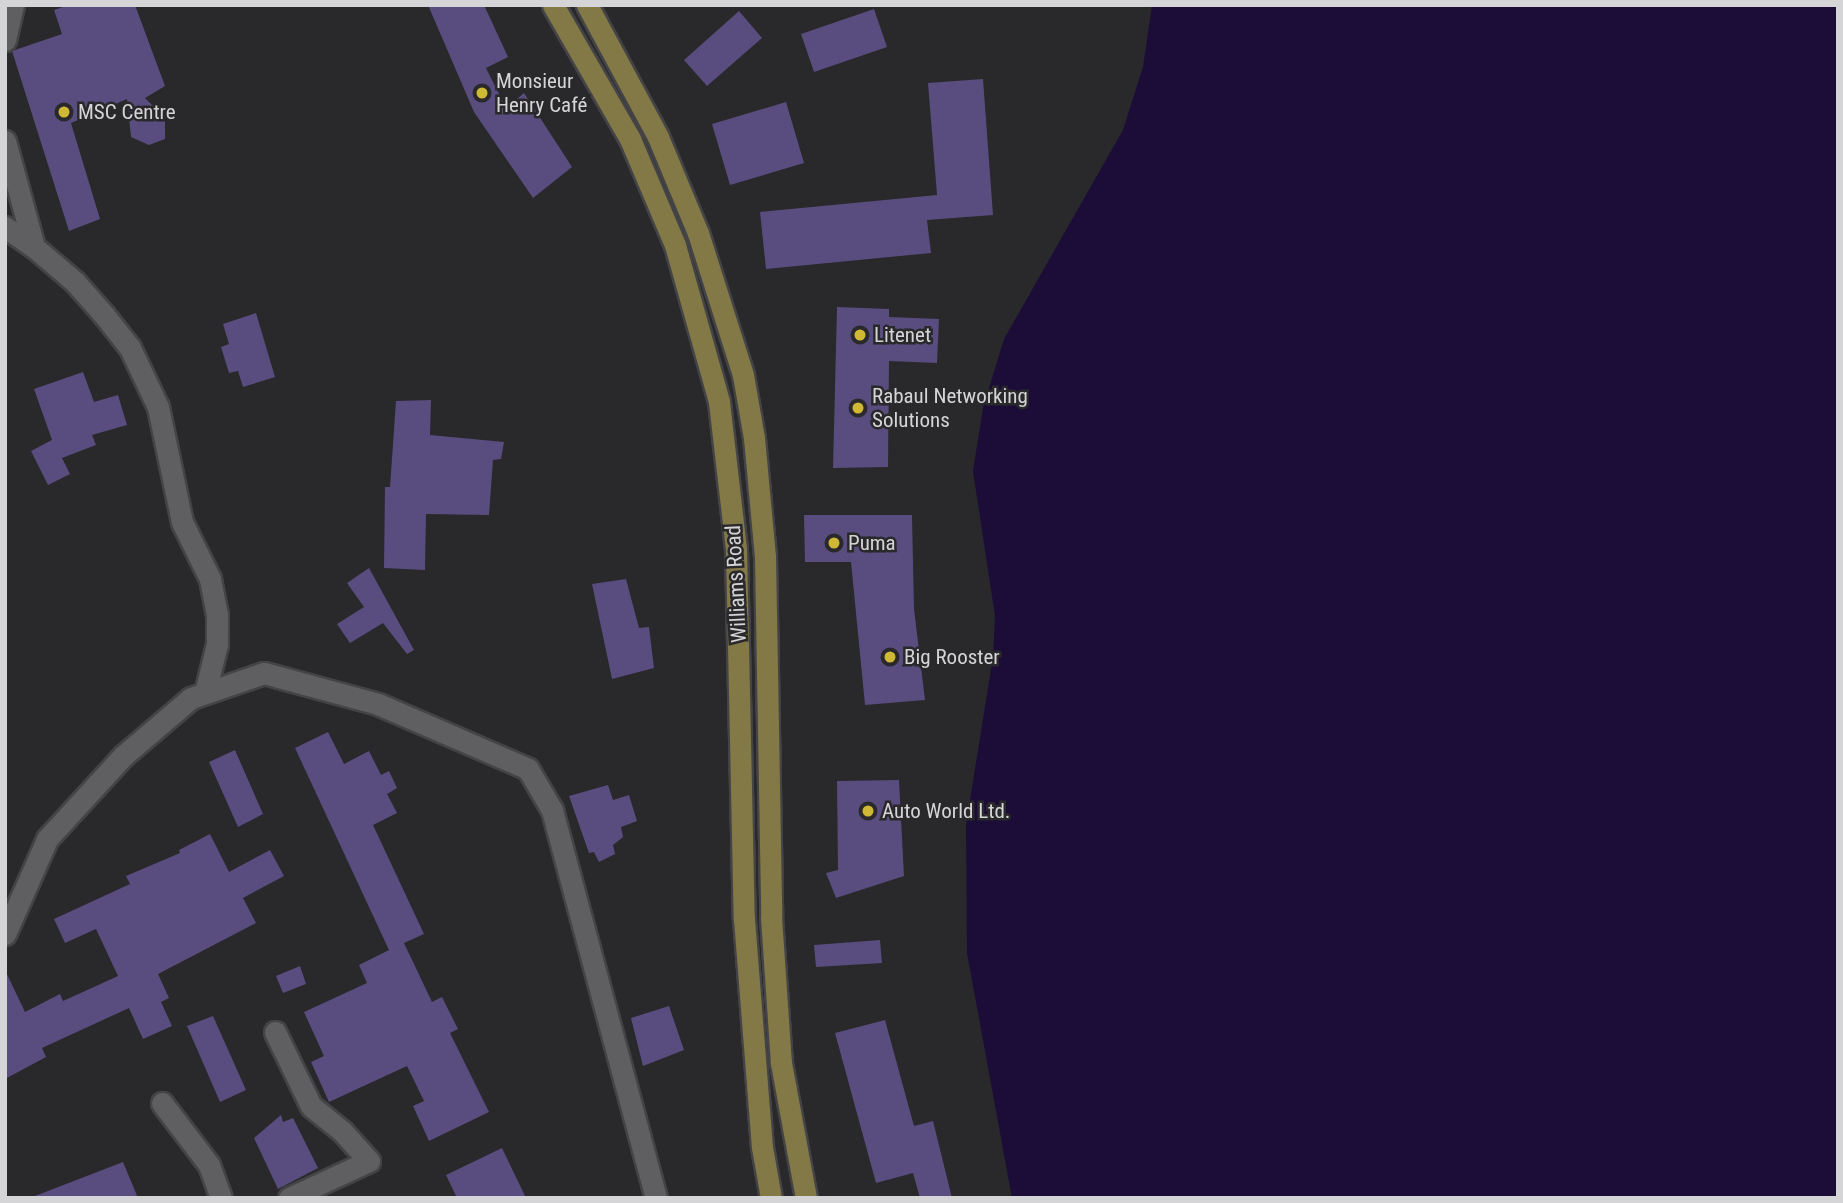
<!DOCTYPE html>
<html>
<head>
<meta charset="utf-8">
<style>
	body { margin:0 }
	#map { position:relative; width:1843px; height:1203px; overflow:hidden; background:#29282b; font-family:"Roboto Condensed",sans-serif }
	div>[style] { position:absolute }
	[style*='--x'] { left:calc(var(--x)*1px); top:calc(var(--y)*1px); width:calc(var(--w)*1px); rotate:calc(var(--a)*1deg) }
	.water>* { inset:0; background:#1b0d38 }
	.building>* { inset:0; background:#584d7e }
	.roads { filter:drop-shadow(2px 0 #444446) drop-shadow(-2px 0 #444446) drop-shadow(0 2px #444446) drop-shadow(0 -2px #444446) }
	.minor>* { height:21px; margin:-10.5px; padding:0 10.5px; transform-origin:10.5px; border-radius:10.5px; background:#5f5f61 }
	.primary>* { height:21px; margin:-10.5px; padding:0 10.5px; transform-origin:10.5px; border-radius:10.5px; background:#837947 }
	.dots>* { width:19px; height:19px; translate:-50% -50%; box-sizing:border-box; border:4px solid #29282b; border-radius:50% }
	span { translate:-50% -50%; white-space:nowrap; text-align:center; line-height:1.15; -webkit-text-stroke:5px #29282b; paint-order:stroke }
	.poi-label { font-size:21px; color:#d5d4d6 }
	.left { translate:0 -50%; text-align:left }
	.street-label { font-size:21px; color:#d5d4d6 }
	.frame { position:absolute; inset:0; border:7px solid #d5d4d6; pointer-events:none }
</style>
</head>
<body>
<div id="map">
	<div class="water">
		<i style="clip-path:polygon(1152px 5px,1838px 5px,1838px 1198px,1012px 1198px,967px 953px,966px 825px,993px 657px,995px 616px,973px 471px,983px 408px,1004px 339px,1123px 130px,1143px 67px)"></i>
	</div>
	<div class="building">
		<i style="clip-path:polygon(69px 5px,135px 5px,165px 86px,145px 98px,165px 118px,165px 139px,149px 145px,131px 137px,127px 99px,71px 123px,100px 219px,69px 231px,12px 51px,62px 34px,54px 10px)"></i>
		<i style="clip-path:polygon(428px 5px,484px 5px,508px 57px,486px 68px,506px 108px,524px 93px,572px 167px,533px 198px,474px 112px)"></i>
		<i style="clip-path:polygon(874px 9px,887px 47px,814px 72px,801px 34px)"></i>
		<i style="clip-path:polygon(739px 11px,762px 38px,707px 86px,684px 60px)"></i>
		<i style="clip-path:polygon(983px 79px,993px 215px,927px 220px,931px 253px,766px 269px,760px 212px,937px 195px,928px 83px)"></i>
		<i style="clip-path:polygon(786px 102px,804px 163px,730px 185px,712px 124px)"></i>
		<i style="clip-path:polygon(837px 307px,889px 309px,889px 317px,939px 319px,937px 363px,889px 361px,888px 467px,833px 468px)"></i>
		<i style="clip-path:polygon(256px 313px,275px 377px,243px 387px,238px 371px,229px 373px,221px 347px,229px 344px,223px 324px)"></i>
		<i style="clip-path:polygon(83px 372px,94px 402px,118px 395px,127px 425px,92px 435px,96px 445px,62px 458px,70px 474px,48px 485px,31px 451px,52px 440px,34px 389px)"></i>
		<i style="clip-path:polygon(431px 400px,430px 435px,504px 442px,501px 459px,493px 460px,489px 515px,426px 514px,425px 570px,384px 568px,385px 487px,390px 487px,396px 401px)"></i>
		<i style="clip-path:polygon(804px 515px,912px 515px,914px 609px,925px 700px,865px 705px,851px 562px,805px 562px)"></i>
		<i style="clip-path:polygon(369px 568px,414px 650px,407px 654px,383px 623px,350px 643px,337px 624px,364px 607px,347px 583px)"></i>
		<i style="clip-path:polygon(626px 579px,639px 628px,649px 627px,654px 668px,612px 679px,592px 584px)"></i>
		<i style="clip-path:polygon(328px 732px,344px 764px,369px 751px,381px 775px,389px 771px,397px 788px,387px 794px,397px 813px,373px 825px,424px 934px,404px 943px,432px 1002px,442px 997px,458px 1029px,450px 1033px,489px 1112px,429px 1141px,413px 1106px,424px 1101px,407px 1066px,329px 1102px,311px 1062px,324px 1056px,304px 1012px,367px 983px,359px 965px,389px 950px,295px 748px)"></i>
		<i style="clip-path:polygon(235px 750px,263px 814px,238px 827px,209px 762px)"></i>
		<i style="clip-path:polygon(899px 780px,904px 876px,836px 898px,826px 873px,838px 870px,837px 781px)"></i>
		<i style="clip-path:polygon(608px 785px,613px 800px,629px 795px,637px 821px,621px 827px,623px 837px,613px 845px,615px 854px,599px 862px,594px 852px,589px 853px,569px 796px)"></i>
		<i style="clip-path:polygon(210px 834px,229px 872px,270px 850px,284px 876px,243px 898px,256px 923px,158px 974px,169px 998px,161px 1002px,172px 1026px,143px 1039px,129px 1008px,42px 1048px,46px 1057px,5px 1079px,5px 970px,25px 1012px,60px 994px,63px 1001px,118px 976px,96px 929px,65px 943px,54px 919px,130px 884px,126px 876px,180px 853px,179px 850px)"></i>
		<i style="clip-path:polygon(880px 940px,882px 963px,816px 967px,814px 945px)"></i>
		<i style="clip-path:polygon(300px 966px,306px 984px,283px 993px,276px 976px)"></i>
		<i style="clip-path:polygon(669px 1006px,684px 1050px,643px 1066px,631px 1018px)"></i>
		<i style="clip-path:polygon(213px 1016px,246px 1090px,220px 1102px,187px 1026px)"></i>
		<i style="clip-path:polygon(885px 1020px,914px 1126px,933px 1121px,952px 1198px,920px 1198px,913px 1173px,876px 1183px,835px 1033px)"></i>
		<i style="clip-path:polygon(281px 1115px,283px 1122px,293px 1118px,318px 1168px,278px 1189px,254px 1138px)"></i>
		<i style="clip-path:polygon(502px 1148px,526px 1198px,457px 1198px,446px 1175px)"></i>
		<i style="clip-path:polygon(123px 1162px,138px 1198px,35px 1198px,35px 1196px)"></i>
	</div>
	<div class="roads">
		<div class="minor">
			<i style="--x:5;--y:40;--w:36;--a:-77"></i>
			<i style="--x:5;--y:141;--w:110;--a:74.7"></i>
			<i style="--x:34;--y:247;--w:54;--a:40.5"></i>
			<i style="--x:75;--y:282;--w:45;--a:48.6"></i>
			<i style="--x:105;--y:316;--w:41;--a:52"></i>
			<i style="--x:130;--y:348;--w:65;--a:64.6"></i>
			<i style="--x:158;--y:407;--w:117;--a:78.2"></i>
			<i style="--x:182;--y:522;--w:64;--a:63.8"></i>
			<i style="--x:210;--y:579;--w:36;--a:79"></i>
			<i style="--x:217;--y:614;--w:30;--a:90"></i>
			<i style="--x:217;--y:644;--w:50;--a:103.8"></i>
			<i style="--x:5;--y:227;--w:35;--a:35"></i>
			<i style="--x:5;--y:934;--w:104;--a:-66.1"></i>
			<i style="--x:47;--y:839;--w:113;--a:-47.5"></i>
			<i style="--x:123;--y:756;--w:89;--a:-40.5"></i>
			<i style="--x:191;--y:698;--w:77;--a:-18.9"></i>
			<i style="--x:264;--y:673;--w:118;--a:15.2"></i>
			<i style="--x:378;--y:704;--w:163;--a:23.4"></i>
			<i style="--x:528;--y:769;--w:48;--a:59.7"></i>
			<i style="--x:552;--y:810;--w:402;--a:75"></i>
			<i style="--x:275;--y:1032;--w:82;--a:64.1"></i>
			<i style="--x:311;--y:1106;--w:40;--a:39"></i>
			<i style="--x:342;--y:1131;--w:40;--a:48"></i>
			<i style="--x:369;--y:1161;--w:88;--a:155.2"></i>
			<i style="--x:162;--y:1103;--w:78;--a:52.8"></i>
			<i style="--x:209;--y:1165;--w:35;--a:70"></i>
		</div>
		<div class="primary">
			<i style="--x:553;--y:5;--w:155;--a:60.1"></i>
			<i style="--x:630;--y:139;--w:115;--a:67"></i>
			<i style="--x:675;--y:245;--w:163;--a:74.3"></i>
			<i style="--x:719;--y:402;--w:148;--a:83.4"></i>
			<i style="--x:736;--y:549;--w:370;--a:88.8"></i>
			<i style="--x:744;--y:919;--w:229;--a:85.5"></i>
			<i style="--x:762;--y:1147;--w:52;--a:80"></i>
			<i style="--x:587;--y:5;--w:150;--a:61.7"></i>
			<i style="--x:658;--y:137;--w:104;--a:67.4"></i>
			<i style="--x:698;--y:233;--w:149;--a:72.4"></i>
			<i style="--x:743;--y:375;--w:64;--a:80.1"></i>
			<i style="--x:754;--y:438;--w:119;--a:84.7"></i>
			<i style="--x:765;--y:556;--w:361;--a:89"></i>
			<i style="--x:771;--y:917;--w:146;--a:86.1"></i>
			<i style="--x:781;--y:1063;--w:137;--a:79.5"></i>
		</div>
	</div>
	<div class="dots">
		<i style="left:482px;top:93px;background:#d0b837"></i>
		<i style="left:64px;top:112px;background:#d0b837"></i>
		<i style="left:860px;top:335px;background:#d0b837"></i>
		<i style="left:858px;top:408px;background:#d0b837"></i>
		<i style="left:834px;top:543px;background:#d0b837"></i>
		<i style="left:890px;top:657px;background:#d0b837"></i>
		<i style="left:868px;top:811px;background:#d0b837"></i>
	</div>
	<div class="poi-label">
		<span class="left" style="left:496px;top:93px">Monsieur<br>Henry Café</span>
		<span class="left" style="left:78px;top:112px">MSC Centre</span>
		<span class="left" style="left:874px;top:335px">Litenet</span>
		<span class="left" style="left:872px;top:408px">Rabaul Networking<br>Solutions</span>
		<span class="left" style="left:848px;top:543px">Puma</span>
		<span class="left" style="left:904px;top:657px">Big Rooster</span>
		<span class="left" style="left:882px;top:811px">Auto World Ltd.</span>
	</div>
	<div class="street-label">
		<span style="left:736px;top:584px;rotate:-93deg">Williams Road</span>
	</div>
	<div class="frame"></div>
</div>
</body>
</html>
